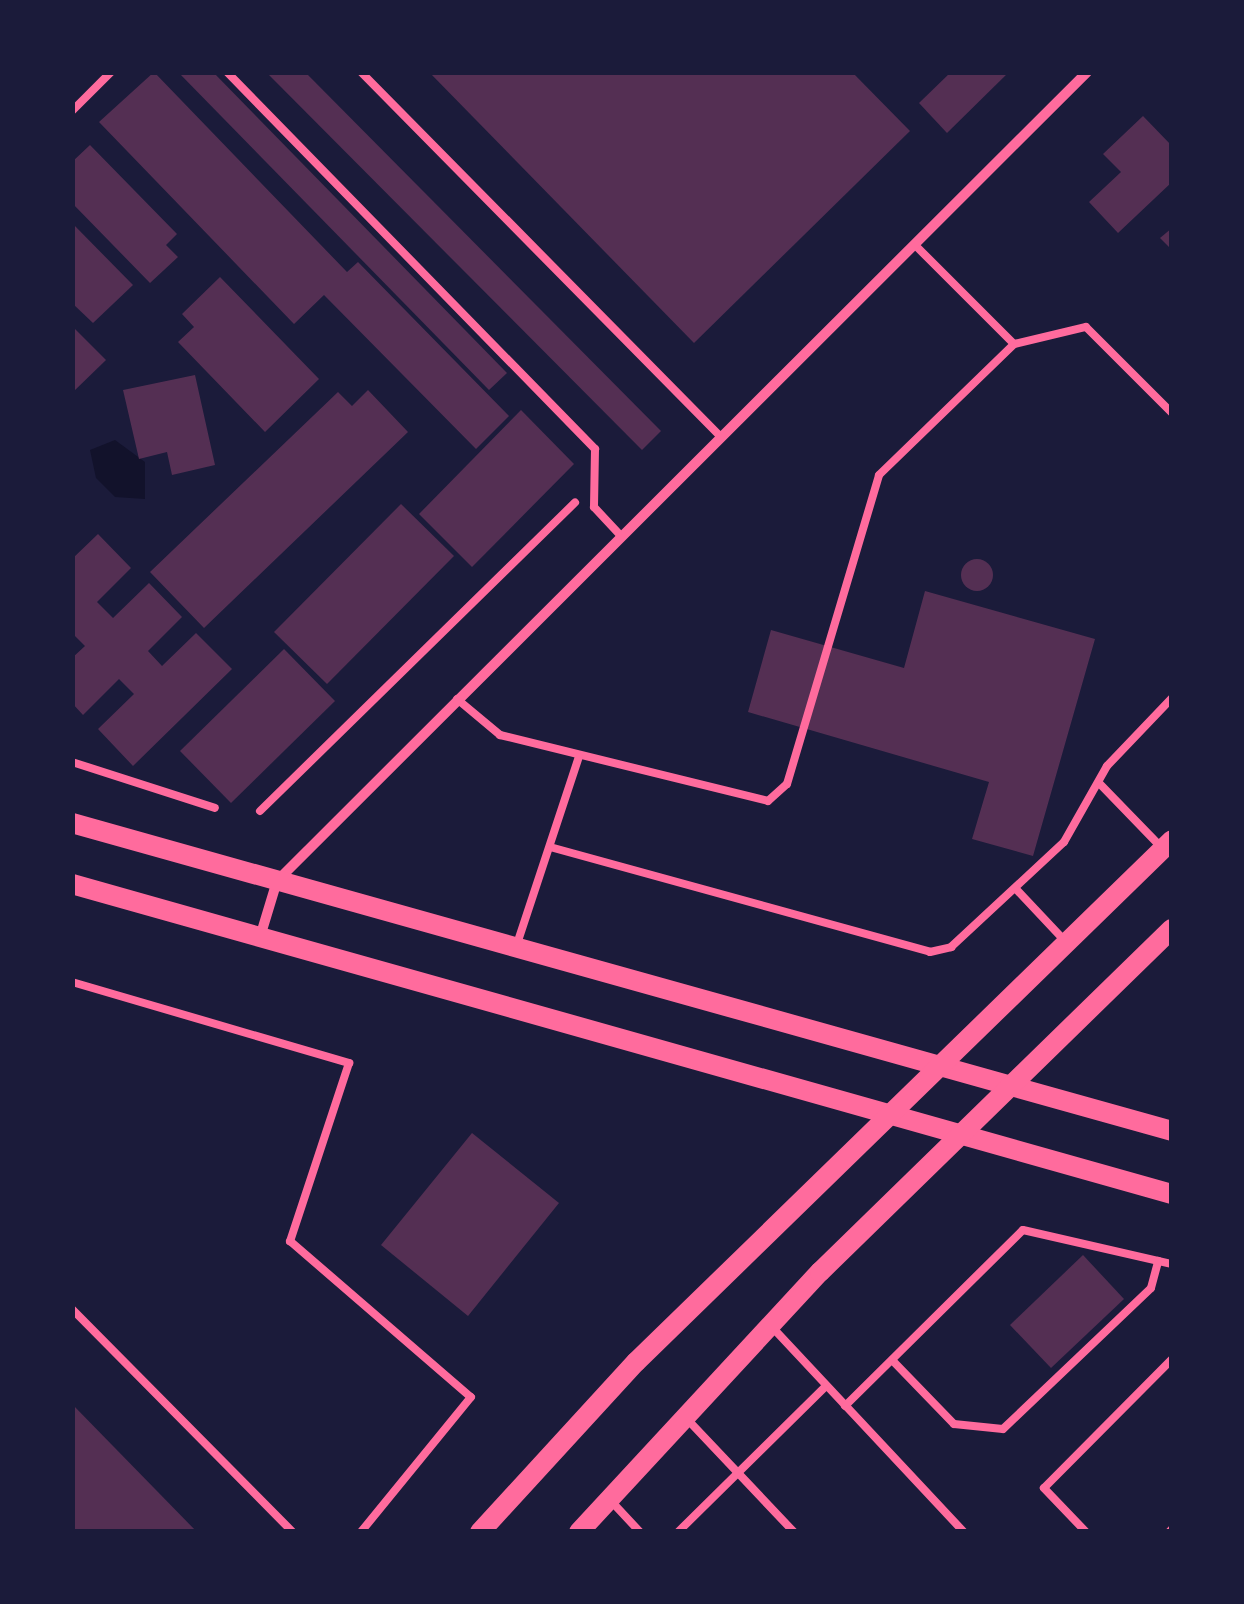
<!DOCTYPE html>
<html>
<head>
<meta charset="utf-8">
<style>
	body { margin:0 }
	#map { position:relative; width:1244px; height:1604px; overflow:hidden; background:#1b1b3a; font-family:"DM Sans",sans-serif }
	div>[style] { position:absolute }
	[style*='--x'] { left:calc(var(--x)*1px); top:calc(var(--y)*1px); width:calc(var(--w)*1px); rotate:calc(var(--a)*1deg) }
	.water>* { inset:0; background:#12122b }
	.building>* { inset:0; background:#542f53 }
	.round { border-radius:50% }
	.service>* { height:8px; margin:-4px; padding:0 4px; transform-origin:4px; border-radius:4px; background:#ff6b9d }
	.minor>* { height:10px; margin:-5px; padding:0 5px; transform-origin:5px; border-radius:5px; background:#ff6b9d }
	.secondary>* { height:20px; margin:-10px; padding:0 10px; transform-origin:10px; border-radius:10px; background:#ff6b9d }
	span { translate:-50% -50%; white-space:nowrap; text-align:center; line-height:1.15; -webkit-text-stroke:10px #1b1b3a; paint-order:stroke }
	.frame { position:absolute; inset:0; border:75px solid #1b1b3a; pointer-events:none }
</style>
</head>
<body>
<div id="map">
	<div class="water">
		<i style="clip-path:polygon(115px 440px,145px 462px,145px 499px,115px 497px,96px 478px,90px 450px)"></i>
	</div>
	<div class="building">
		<i style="clip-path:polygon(154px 72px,347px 272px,358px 262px,509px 416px,476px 449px,324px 295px,294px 324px,99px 122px)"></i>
		<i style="clip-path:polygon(178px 72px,213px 72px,507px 373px,489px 390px)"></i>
		<i style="clip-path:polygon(266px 72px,305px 72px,661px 431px,642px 450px)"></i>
		<i style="clip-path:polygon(429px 72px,852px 72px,910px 131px,694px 343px)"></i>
		<i style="clip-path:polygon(951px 72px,1009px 72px,947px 133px,919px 103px)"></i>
		<i style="clip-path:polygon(1143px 116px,1172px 146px,1172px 182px,1118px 233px,1089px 202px,1121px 172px,1103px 154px)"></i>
		<i style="clip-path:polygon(90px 145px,177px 234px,166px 245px,178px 257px,150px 283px,72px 203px,72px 162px)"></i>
		<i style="clip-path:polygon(72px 223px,133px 285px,93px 323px,72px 303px)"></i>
		<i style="clip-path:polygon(1172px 228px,1172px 250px,1160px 238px)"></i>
		<i style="clip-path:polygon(220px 277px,319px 379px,265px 432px,178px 342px,194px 327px,182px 314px)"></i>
		<i style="clip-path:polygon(72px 326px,106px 360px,72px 393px)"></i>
		<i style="clip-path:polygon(195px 375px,215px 465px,172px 475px,167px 452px,139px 459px,123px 390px)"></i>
		<i style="clip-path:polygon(368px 390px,408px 432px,204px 628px,150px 572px,338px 392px,352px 406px)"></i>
		<i style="clip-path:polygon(521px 410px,574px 464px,472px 567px,419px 514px)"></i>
		<i style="clip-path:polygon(401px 504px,454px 556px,327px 684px,274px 632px)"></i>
		<i style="clip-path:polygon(98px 534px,131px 568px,97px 602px,113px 618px,149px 583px,182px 617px,148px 651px,162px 666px,196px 633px,232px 669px,133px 766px,98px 729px,134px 694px,119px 679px,83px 715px,72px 703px,72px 658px,85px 646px,72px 633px,72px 559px)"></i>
		<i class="round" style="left:961px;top:559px;width:32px;height:32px"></i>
		<i style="clip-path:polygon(925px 591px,1095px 639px,1033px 856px,972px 839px,989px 782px,748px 712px,771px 630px,904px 668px)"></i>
		<i style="clip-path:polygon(284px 649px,335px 701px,231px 803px,180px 751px)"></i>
		<i style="clip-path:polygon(472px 1133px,559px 1203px,468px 1316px,381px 1245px)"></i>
		<i style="clip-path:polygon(1083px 1255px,1124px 1299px,1051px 1368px,1010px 1325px)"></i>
		<i style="clip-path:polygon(72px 1404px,197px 1532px,72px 1532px)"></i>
	</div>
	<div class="service">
		<i style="--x:227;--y:72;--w:527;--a:45.69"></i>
		<i style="--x:595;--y:449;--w:58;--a:91"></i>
		<i style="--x:594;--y:507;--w:40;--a:47"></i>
		<i style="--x:361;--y:72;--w:513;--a:45.4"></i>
		<i style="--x:72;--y:111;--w:55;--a:-45"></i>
		<i style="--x:915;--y:245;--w:140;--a:45"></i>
		<i style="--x:457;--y:699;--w:56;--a:39.9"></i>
		<i style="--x:500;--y:735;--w:276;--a:13.8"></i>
		<i style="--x:768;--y:801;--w:25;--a:-42"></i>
		<i style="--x:787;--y:784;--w:322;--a:-73.4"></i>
		<i style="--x:879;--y:475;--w:188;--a:-44.1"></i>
		<i style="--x:1014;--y:344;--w:74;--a:-13.3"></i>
		<i style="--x:1086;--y:327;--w:122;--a:45"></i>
		<i style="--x:72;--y:762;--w:150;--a:17.8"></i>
		<i style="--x:1100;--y:784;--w:91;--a:45.9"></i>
		<i style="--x:260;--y:811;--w:441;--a:-44.4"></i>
		<i style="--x:550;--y:847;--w:394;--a:15.4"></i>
		<i style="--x:930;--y:952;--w:22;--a:-13"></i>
		<i style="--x:951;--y:947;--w:154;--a:-42.9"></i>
		<i style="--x:1064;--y:842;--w:87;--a:-60.5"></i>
		<i style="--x:1107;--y:766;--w:94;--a:-46.3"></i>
		<i style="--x:1016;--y:889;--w:70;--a:46.7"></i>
		<i style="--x:516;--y:947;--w:200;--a:-71.7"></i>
		<i style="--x:72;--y:982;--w:289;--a:16.3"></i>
		<i style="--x:349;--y:1063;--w:188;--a:108.3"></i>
		<i style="--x:290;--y:1241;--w:239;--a:40.8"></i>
		<i style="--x:471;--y:1397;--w:174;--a:129.2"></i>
		<i style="--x:72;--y:1309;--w:314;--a:45.3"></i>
		<i style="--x:772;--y:1327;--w:281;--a:46.9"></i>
		<i style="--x:892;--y:1360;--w:89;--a:45.9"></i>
		<i style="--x:954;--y:1424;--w:49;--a:5.8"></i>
		<i style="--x:1003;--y:1429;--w:204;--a:-43.6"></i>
		<i style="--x:1151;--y:1288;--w:28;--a:-75"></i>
		<i style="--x:845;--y:1406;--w:250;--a:-44.7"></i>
		<i style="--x:1023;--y:1230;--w:153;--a:12.9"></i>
		<i style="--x:687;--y:1419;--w:156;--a:46.6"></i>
		<i style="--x:612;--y:1502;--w:41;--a:47"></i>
		<i style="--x:678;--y:1532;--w:208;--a:-44.6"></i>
		<i style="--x:1086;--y:1532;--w:61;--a:-133.7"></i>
		<i style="--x:1044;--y:1488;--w:182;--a:-45.2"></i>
		<i style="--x:1169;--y:1532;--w:4;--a:-45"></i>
	</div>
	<div class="minor">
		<i style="--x:260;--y:937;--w:59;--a:-73.1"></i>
		<i style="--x:277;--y:881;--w:1145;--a:-44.96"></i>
	</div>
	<div class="secondary">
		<i style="--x:72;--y:823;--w:1142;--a:15.64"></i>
		<i style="--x:72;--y:884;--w:1143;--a:15.74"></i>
		<i style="--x:480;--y:1532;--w:231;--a:-47.5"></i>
		<i style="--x:636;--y:1362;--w:748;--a:-44.24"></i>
		<i style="--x:579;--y:1532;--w:355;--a:-47.2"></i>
		<i style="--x:820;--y:1272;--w:491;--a:-44.3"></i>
	</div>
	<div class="frame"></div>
</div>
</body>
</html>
